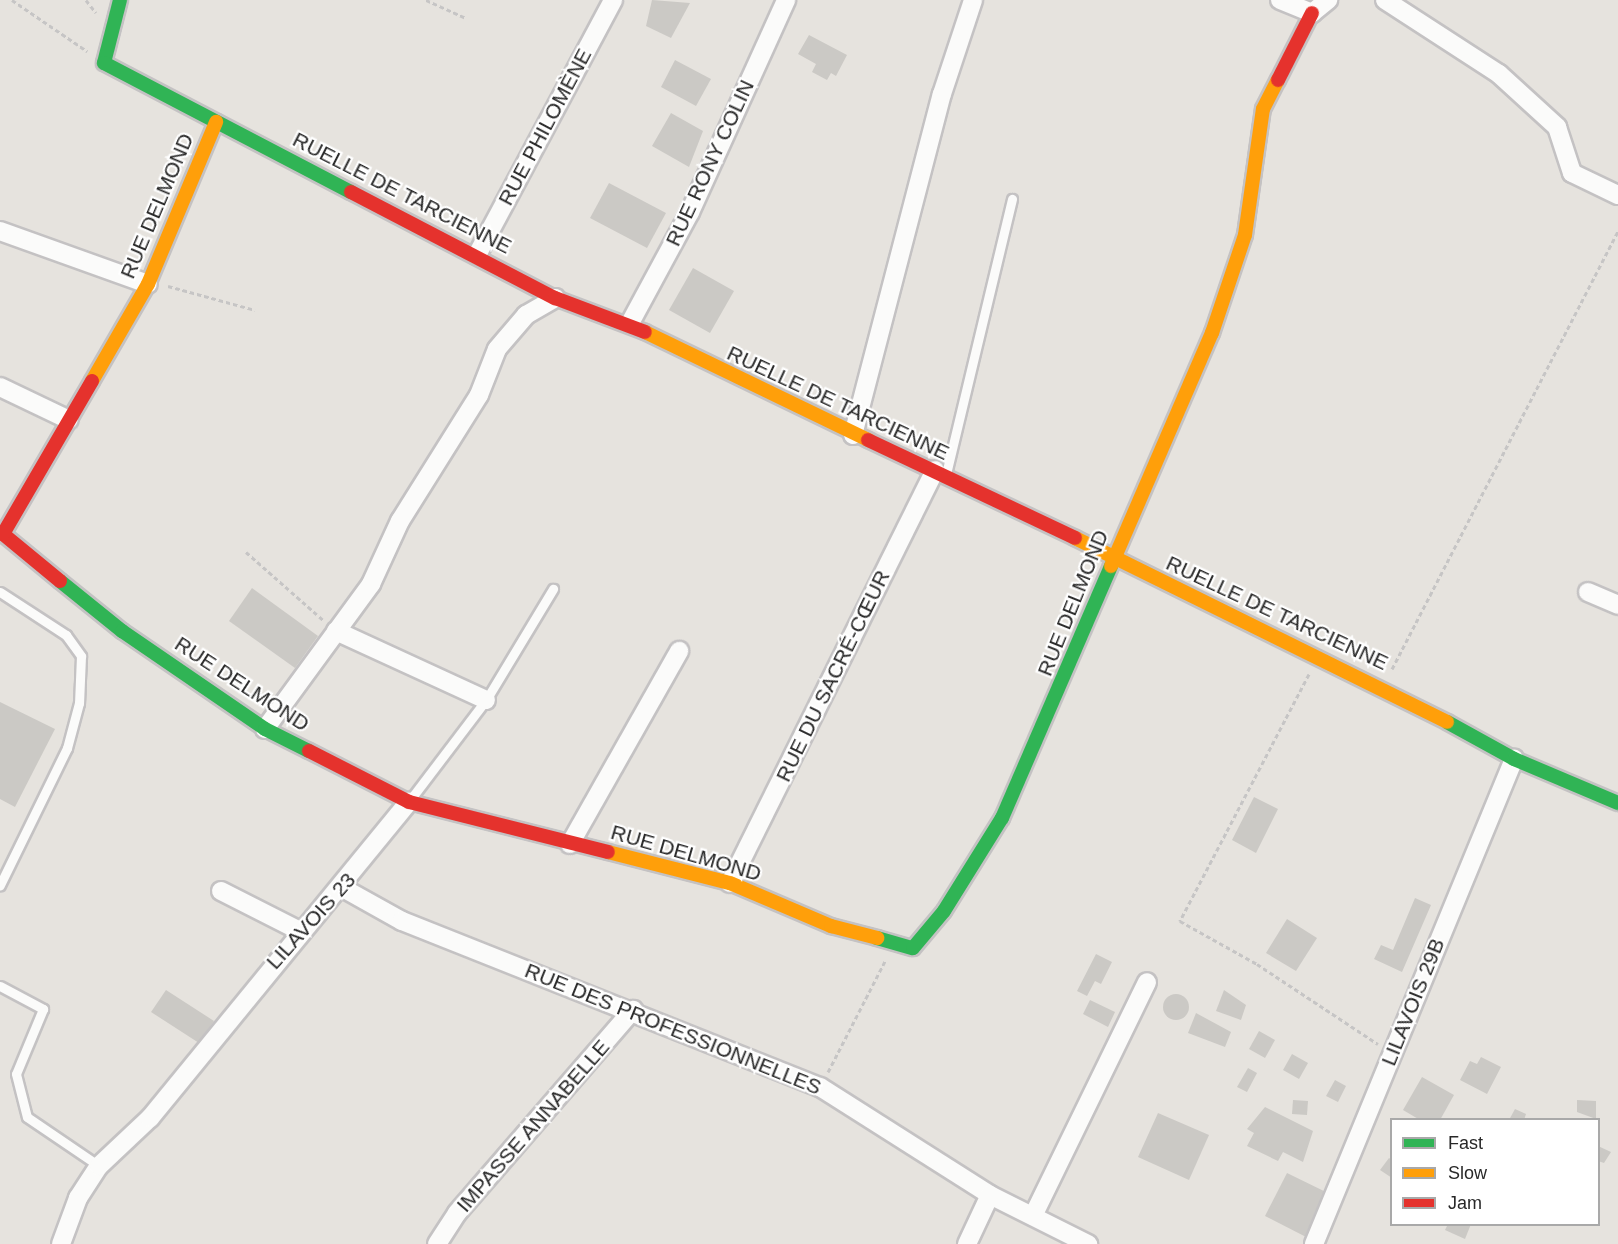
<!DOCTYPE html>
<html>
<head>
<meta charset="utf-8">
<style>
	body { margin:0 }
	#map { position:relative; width:1618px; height:1244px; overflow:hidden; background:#e6e3de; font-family:Helvetica,sans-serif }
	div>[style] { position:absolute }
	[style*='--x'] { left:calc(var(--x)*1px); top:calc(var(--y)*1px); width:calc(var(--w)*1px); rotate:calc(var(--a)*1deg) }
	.building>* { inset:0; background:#cbc9c5 }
	.round { border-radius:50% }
	.path>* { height:3px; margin-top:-1.5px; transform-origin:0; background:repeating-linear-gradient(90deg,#c6c5c5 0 4.5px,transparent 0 7.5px) }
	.roads { filter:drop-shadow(2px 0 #c4c2c3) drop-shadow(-2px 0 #c4c2c3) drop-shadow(0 2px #c4c2c3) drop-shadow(0 -2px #c4c2c3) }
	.lane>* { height:9px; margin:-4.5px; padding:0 4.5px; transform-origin:4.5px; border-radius:4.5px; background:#fbfbfa }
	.street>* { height:18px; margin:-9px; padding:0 9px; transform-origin:9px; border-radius:9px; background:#fbfbfa }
	.fast>* { height:14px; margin:-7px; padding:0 7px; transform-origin:7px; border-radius:7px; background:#30b455 }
	.slow>* { height:14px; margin:-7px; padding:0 7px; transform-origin:7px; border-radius:7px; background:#ff9f0a }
	.jam>* { height:14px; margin:-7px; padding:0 7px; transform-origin:7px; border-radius:7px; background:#e5322d }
	span { translate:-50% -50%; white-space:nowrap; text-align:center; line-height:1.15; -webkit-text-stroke:4.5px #fff; paint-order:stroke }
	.street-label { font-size:21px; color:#282828 }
	.legend { position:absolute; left:1390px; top:1118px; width:210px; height:108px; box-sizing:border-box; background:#fff; border:2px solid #a9a9a9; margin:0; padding:8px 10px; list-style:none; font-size:18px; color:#282828 }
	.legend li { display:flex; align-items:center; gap:12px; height:30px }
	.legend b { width:30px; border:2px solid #a9a9a9 }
</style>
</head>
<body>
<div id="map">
	<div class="building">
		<i style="clip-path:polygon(652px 0,690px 3px,671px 38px,646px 26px)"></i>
		<i style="clip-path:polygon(809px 35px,847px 55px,836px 76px,831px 73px,827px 80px,812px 72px,816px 64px,798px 54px)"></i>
		<i style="clip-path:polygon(675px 60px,711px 79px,696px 106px,661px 87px)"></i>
		<i style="clip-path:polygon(671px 113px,703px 131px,689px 167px,652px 146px)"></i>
		<i style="clip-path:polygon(609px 183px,666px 213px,647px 248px,590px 218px)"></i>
		<i style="clip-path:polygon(693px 268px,734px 291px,710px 333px,669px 310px)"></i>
		<i style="clip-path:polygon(252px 588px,318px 636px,295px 668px,229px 621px)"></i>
		<i style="clip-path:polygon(0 702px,55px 729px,15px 807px,0 799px)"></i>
		<i style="clip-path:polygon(1254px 797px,1278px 809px,1256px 853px,1232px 840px)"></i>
		<i style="clip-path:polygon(1415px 898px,1431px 905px,1402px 972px,1374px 959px,1381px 945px,1393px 950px)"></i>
		<i style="clip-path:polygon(1287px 919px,1317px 938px,1296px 971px,1266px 953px)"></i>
		<i style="clip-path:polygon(1096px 954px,1112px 962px,1101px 984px,1095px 981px,1087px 996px,1077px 991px)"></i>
		<i style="clip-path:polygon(166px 990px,214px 1021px,199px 1043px,151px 1012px)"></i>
		<i style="clip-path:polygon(1224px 990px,1246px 1005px,1241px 1020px,1216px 1011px)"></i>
		<i class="round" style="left:1163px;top:994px;width:26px;height:26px"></i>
		<i style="clip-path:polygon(1090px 1000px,1115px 1012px,1108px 1027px,1083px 1014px)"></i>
		<i style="clip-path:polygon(1196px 1013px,1231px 1032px,1225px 1047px,1188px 1033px)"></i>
		<i style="clip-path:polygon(1259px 1031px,1275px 1040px,1265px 1058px,1249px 1049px)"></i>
		<i style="clip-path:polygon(1292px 1054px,1308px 1063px,1299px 1079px,1283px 1070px)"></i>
		<i style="clip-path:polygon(1481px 1057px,1501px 1067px,1487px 1094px,1460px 1080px,1470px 1061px,1477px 1064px)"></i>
		<i style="clip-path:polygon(1248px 1068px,1257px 1073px,1247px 1092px,1237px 1087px)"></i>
		<i style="clip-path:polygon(1422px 1077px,1454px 1095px,1440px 1120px,1420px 1120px,1403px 1110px)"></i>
		<i style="clip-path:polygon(1335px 1080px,1346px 1086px,1338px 1102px,1326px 1096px)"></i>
		<i style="clip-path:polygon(1293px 1100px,1308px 1101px,1307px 1115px,1292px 1114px)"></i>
		<i style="clip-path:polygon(1577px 1100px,1596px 1101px,1596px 1119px,1577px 1112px)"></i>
		<i style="clip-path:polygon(1265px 1107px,1313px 1131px,1303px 1162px,1283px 1152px,1278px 1161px,1247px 1146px,1254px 1133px,1247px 1129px)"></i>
		<i style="clip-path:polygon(1515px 1109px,1526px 1114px,1524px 1120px,1509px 1120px)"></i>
		<i style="clip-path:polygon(1158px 1113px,1209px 1135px,1189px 1180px,1138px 1157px)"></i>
		<i style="clip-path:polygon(1598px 1146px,1611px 1152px,1604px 1163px,1598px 1161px)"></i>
		<i style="clip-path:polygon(1389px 1158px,1392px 1160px,1392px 1178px,1380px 1170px)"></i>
		<i style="clip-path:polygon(1287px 1173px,1332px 1195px,1310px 1239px,1265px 1216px)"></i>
		<i style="clip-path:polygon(1448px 1224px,1471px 1224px,1465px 1239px,1445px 1230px)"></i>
	</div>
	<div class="path">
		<i style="--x:12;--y:0;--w:91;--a:34.2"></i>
		<i style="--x:86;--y:0;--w:16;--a:52"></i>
		<i style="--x:426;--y:0;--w:44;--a:24.2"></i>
		<i style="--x:168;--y:286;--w:90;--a:15.4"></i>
		<i style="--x:246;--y:552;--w:103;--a:41.4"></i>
		<i style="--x:1392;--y:669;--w:493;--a:-62.7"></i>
		<i style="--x:1309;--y:674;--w:279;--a:117.6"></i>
		<i style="--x:1180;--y:921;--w:88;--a:29.2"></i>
		<i style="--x:1257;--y:964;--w:145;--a:33.5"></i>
		<i style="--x:828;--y:1072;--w:125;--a:-62.8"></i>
	</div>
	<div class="roads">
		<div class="lane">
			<i style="--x:946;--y:474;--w:283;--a:-76.5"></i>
			<i style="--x:0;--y:592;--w:79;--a:33.1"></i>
			<i style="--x:66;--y:635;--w:26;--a:54"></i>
			<i style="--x:81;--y:656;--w:47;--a:92.4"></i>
			<i style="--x:79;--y:703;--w:47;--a:104.9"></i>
			<i style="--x:67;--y:748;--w:153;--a:116.1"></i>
			<i style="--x:410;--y:800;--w:126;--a:-52.8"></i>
			<i style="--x:486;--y:700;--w:130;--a:-58.9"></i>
			<i style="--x:0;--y:986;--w:49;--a:28.1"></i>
			<i style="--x:43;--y:1009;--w:70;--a:112.6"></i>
			<i style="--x:16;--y:1074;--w:44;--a:75.7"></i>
			<i style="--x:27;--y:1117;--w:87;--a:34.2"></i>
		</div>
		<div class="street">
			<i style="--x:1280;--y:0;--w:35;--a:22"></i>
			<i style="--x:1312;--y:13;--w:21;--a:-39"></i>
			<i style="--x:1385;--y:0;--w:136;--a:33"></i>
			<i style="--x:1499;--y:74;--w:79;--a:42.4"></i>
			<i style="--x:1557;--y:127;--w:48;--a:71.9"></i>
			<i style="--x:1572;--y:173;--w:51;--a:25.6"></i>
			<i style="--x:0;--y:231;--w:157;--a:19.7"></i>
			<i style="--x:477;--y:255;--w:289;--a:-61.9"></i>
			<i style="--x:630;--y:323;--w:126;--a:-61.6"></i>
			<i style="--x:690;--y:212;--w:233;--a:-65.6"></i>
			<i style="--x:0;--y:387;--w:76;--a:25.6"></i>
			<i style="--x:853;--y:435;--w:352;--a:-75.4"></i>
			<i style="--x:942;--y:94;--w:99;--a:-71.7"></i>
			<i style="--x:1588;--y:592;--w:33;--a:23"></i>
			<i style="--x:336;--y:631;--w:165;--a:24.7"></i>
			<i style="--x:265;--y:729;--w:180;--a:-53.8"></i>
			<i style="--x:371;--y:584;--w:69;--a:-65.3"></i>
			<i style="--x:400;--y:521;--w:149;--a:-57.9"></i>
			<i style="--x:479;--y:395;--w:49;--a:-68.6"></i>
			<i style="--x:497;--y:349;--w:45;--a:-49.5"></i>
			<i style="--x:526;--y:315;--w:34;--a:-30"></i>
			<i style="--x:570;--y:844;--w:222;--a:-60.5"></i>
			<i style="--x:730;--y:883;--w:461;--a:-63.6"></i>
			<i style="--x:341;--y:887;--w:70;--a:29.1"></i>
			<i style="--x:402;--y:921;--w:450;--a:21.7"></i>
			<i style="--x:820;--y:1087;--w:201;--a:32.4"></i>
			<i style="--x:990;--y:1195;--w:110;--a:26.6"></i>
			<i style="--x:221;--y:891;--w:89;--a:26.9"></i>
			<i style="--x:1033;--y:1216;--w:260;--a:-64"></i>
			<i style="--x:61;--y:1244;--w:49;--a:-69.7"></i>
			<i style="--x:78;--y:1198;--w:38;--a:-57"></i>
			<i style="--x:99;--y:1166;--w:70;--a:-43.3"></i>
			<i style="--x:150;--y:1118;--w:409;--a:-50.7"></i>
			<i style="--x:437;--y:1244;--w:37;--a:-57"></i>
			<i style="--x:457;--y:1213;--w:269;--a:-49.1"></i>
			<i style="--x:967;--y:1244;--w:54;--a:-64.9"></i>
			<i style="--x:1314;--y:1244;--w:525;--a:-67.59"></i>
		</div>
		<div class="fast">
			<i style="--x:120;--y:0;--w:65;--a:104.3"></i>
			<i style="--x:104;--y:63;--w:279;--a:27.6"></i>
			<i style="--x:60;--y:581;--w:80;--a:38.9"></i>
			<i style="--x:122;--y:631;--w:173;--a:34.4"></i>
			<i style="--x:265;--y:729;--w:49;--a:26.6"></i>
			<i style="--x:1447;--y:722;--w:77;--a:28.9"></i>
			<i style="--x:1514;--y:759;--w:113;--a:22.9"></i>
			<i style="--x:877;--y:938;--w:37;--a:16"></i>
			<i style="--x:913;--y:948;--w:48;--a:-50"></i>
			<i style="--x:944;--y:911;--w:110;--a:-58.1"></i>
			<i style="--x:1002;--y:818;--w:275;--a:-66.6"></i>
		</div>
		<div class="slow">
			<i style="--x:645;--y:332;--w:248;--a:25.8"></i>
			<i style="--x:92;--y:381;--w:112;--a:-60"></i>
			<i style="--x:148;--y:284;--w:176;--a:-67.2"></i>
			<i style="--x:1075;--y:538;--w:415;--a:26.3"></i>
			<i style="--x:1111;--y:566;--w:254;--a:-66.6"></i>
			<i style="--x:1212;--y:333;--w:103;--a:-71.4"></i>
			<i style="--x:1245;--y:235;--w:127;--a:-81.9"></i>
			<i style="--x:1263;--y:109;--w:33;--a:-63"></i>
			<i style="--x:608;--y:852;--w:126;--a:14.3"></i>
			<i style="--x:730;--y:883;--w:110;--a:23.1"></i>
			<i style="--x:831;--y:926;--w:48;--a:14.6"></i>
		</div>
		<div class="jam">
			<i style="--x:1278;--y:80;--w:75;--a:-63.1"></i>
			<i style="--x:351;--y:192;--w:230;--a:27.5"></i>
			<i style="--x:555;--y:298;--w:96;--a:20.7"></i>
			<i style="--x:868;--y:440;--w:229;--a:25.3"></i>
			<i style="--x:60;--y:581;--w:74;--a:-140.5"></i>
			<i style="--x:3;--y:534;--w:177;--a:-59.8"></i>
			<i style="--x:309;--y:751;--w:112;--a:27"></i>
			<i style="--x:409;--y:802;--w:205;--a:14.1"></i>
		</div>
	</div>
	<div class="street-label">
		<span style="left:545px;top:127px;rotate:-62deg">RUE PHILOMÈNE</span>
		<span style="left:710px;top:163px;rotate:-65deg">RUE RONY COLIN</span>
		<span style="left:402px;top:193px;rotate:27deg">RUELLE DE TARCIENNE</span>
		<span style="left:157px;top:206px;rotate:-67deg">RUE DELMOND</span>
		<span style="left:838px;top:403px;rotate:25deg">RUELLE DE TARCIENNE</span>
		<span style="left:1073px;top:603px;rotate:-68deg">RUE DELMOND</span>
		<span style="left:1277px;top:613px;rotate:25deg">RUELLE DE TARCIENNE</span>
		<span style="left:833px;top:676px;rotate:-64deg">RUE DU SACRÉ-CŒUR</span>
		<span style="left:242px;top:684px;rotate:33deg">RUE DELMOND</span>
		<span style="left:686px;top:853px;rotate:16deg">RUE DELMOND</span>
		<span style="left:311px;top:921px;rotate:-48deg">LILAVOIS 23</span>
		<span style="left:1413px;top:1002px;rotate:-68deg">LILAVOIS 29B</span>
		<span style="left:673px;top:1029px;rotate:22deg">RUE DES PROFESSIONNELLES</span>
		<span style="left:533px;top:1126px;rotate:-49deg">IMPASSE ANNABELLE</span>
	</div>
	<ul class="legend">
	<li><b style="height:8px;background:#30b455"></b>Fast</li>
	<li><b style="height:8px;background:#ff9f0a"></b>Slow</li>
	<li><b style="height:8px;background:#e5322d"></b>Jam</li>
	</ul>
</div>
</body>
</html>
